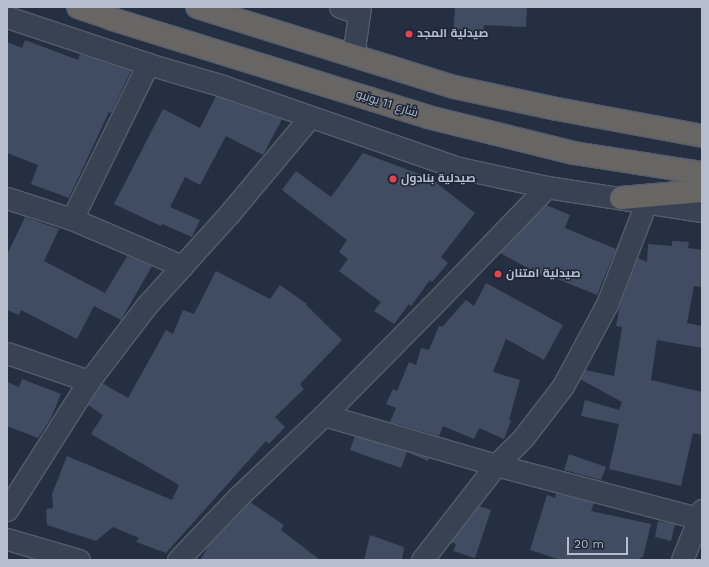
<!DOCTYPE html>
<html>
<head>
<meta charset="utf-8">
<style>
	body { margin:0 }
	#map { position:relative; width:709px; height:567px; overflow:hidden; background:#252f42; font-family:"Work Sans",Cairo,sans-serif }
	div>[style] { position:absolute }
	[style*='--x'] { left:calc(var(--x)*1px); top:calc(var(--y)*1px); width:calc(var(--w)*1px); rotate:calc(var(--a)*1deg) }
	.building>* { inset:0; background:#404c62 }
	.roads { filter:drop-shadow(1px 0 #545d6c) drop-shadow(-1px 0 #545d6c) drop-shadow(0 1px #545d6c) drop-shadow(0 -1px #545d6c) }
	.minor>* { height:21px; margin:-10.5px; padding:0 10.5px; transform-origin:10.5px; border-radius:10.5px; background:#394252 }
	.trunk>* { height:22px; margin:-11px; padding:0 11px; transform-origin:11px; border-radius:11px; background:#686664 }
	.dots>* { width:11px; height:11px; translate:-50% -50%; box-sizing:border-box; border:2px solid #1e2737; border-radius:50% }
	span { translate:-50% -50%; white-space:nowrap; text-align:center; line-height:1.15; -webkit-text-stroke:3px #1e2737; paint-order:stroke }
	.poi-label { font-size:12px; color:#b6bdcc; font-weight:700 }
	.left { translate:0 -50%; text-align:left }
	.street-label { font-size:12px; color:#b6bdcc }
	.frame { position:absolute; inset:0; border:8px solid #b6bdcc; pointer-events:none }
	.scale { position:absolute; left:567px; top:537px; width:61px; height:18px; box-sizing:border-box; border:2px solid #b6bdcc; border-top:0; padding-left:5px; font-size:12px; line-height:14px; white-space:nowrap; color:#b6bdcc; -webkit-text-stroke:3px #1e2737; paint-order:stroke }
</style>
</head>
<body>
<div id="map">
	<div class="building">
		<i style="clip-path:polygon(455px 7px,527px 7px,526px 27px,484px 25px,483px 38px,453px 37px)"></i>
		<i style="clip-path:polygon(25px 40px,78px 60px,80px 54px,131px 71px,111px 113px,109px 112px,69px 198px,31px 184px,38px 165px,7px 153px,7px 42px,22px 48px)"></i>
		<i style="clip-path:polygon(216px 96px,282px 119px,263px 155px,226px 136px,200px 185px,185px 177px,170px 207px,200px 220px,192px 237px,162px 224px,161px 226px,114px 204px,163px 109px,200px 128px)"></i>
		<i style="clip-path:polygon(363px 153px,430px 178px,475px 213px,441px 257px,448px 263px,432px 282px,430px 280px,411px 306px,409px 304px,394px 324px,374px 311px,381px 302px,339px 271px,348px 259px,339px 252px,347px 240px,282px 190px,296px 171px,331px 197px)"></i>
		<i style="clip-path:polygon(546px 205px,570px 215px,565px 228px,616px 249px,597px 295px,545px 274px,544px 277px,500px 253px)"></i>
		<i style="clip-path:polygon(25px 217px,59px 229px,44px 261px,105px 293px,127px 256px,152px 266px,121px 320px,94px 306px,77px 339px,21px 310px,19px 315px,7px 310px,7px 255px)"></i>
		<i style="clip-path:polygon(672px 241px,689px 242px,688px 248px,702px 250px,702px 287px,694px 286px,687px 323px,702px 326px,702px 348px,657px 340px,651px 380px,702px 392px,702px 435px,693px 433px,681px 486px,609px 469px,619px 424px,581px 416px,585px 400px,619px 410px,622px 402px,580px 379px,585px 370px,614px 376px,622px 327px,616px 326px,620px 305px,638px 258px,647px 262px,648px 244px,672px 246px)"></i>
		<i style="clip-path:polygon(216px 271px,270px 299px,280px 285px,307px 304px,306px 305px,342px 340px,300px 384px,304px 389px,275px 417px,285px 427px,269px 444px,266px 441px,166px 553px,136px 542px,139px 538px,113px 527px,96px 541px,47px 525px,46px 509px,53px 508px,52px 494px,67px 456px,172px 500px,179px 485px,91px 434px,103px 415px,88px 405px,102px 383px,128px 398px,166px 330px,173px 334px,183px 310px,194px 314px)"></i>
		<i style="clip-path:polygon(486px 283px,563px 325px,544px 360px,506px 339px,493px 372px,520px 380px,509px 420px,511px 421px,504px 439px,479px 428px,474px 439px,443px 426px,439px 436px,390px 422px,396px 408px,386px 404px,393px 389px,397px 391px,409px 362px,416px 365px,421px 348px,429px 350px,439px 326px,442px 327px,466px 300px,474px 306px)"></i>
		<i style="clip-path:polygon(22px 379px,61px 394px,51px 418px,38px 438px,7px 426px,7px 382px,19px 387px)"></i>
		<i style="clip-path:polygon(355px 436px,429px 458px,428px 461px,407px 452px,401px 468px,350px 450px)"></i>
		<i style="clip-path:polygon(569px 454px,606px 467px,601px 480px,564px 470px)"></i>
		<i style="clip-path:polygon(556px 493px,594px 503px,591px 511px,651px 524px,643px 557px,641px 557px,640px 560px,561px 560px,530px 550px,547px 495px,555px 498px)"></i>
		<i style="clip-path:polygon(250px 502px,284px 525px,281px 530px,320px 560px,200px 560px,211px 542px)"></i>
		<i style="clip-path:polygon(479px 506px,491px 510px,475px 558px,453px 551px,456px 544px,451px 542px)"></i>
		<i style="clip-path:polygon(658px 521px,675px 524px,671px 541px,655px 537px)"></i>
		<i style="clip-path:polygon(370px 535px,404px 547px,402px 560px,364px 560px)"></i>
	</div>
	<div class="roads">
		<div class="minor">
			<i style="--x:340;--y:7;--w:19;--a:18"></i>
			<i style="--x:7;--y:17;--w:149;--a:18.4"></i>
			<i style="--x:148;--y:64;--w:78;--a:16.3"></i>
			<i style="--x:223;--y:86;--w:250;--a:19.2"></i>
			<i style="--x:459;--y:168;--w:90;--a:12.2"></i>
			<i style="--x:547;--y:187;--w:157;--a:8.8"></i>
			<i style="--x:353;--y:56;--w:49;--a:-81.9"></i>
			<i style="--x:7;--y:198;--w:68;--a:17.9"></i>
			<i style="--x:72;--y:219;--w:120;--a:23.1"></i>
			<i style="--x:72;--y:219;--w:173;--a:-63.9"></i>
			<i style="--x:7;--y:353;--w:87;--a:18.9"></i>
			<i style="--x:324;--y:415;--w:179;--a:16.2"></i>
			<i style="--x:496;--y:465;--w:213;--a:14.7"></i>
			<i style="--x:7;--y:510;--w:153;--a:-57.6"></i>
			<i style="--x:89;--y:381;--w:96;--a:-52.7"></i>
			<i style="--x:147;--y:305;--w:122;--a:-48"></i>
			<i style="--x:229;--y:214;--w:126;--a:-50.1"></i>
			<i style="--x:7;--y:539;--w:75;--a:16.3"></i>
			<i style="--x:178;--y:560;--w:86;--a:-46.4"></i>
			<i style="--x:237;--y:498;--w:120;--a:-43.7"></i>
			<i style="--x:324;--y:415;--w:151;--a:-45.3"></i>
			<i style="--x:430;--y:308;--w:168;--a:-46"></i>
			<i style="--x:422;--y:560;--w:120;--a:-52.1"></i>
			<i style="--x:496;--y:465;--w:38;--a:-45"></i>
			<i style="--x:523;--y:438;--w:66;--a:-52.4"></i>
			<i style="--x:563;--y:386;--w:93;--a:-61.8"></i>
			<i style="--x:607;--y:304;--w:108;--a:-68.9"></i>
			<i style="--x:682;--y:560;--w:54;--a:-68.2"></i>
		</div>
		<div class="trunk">
			<i style="--x:78;--y:7;--w:36;--a:19"></i>
			<i style="--x:112;--y:19;--w:331;--a:17.2"></i>
			<i style="--x:428;--y:117;--w:150;--a:13.9"></i>
			<i style="--x:574;--y:153;--w:130;--a:8.9"></i>
			<i style="--x:197;--y:7;--w:269;--a:17.3"></i>
			<i style="--x:454;--y:87;--w:105;--a:12.1"></i>
			<i style="--x:557;--y:109;--w:147;--a:10.5"></i>
			<i style="--x:621;--y:198;--w:81;--a:-4.9"></i>
		</div>
	</div>
	<div class="dots">
		<i style="left:409px;top:34px;background:#e0444e"></i>
		<i style="left:393px;top:179px;background:#e0444e"></i>
		<i style="left:498px;top:274px;background:#e0444e"></i>
	</div>
	<div class="poi-label">
		<span class="left" style="left:417px;top:34px">صيدلية المجد</span>
		<span class="left" style="left:401px;top:179px">صيدلية بنادول</span>
		<span class="left" style="left:506px;top:274px">صيدلية امتنان</span>
	</div>
	<div class="street-label">
		<span style="left:387px;top:104px;rotate:18deg">شارع 11 يونيو</span>
	</div>
	<div class="frame"></div>
	<div class="scale">20 m</div>
</div>
</body>
</html>
